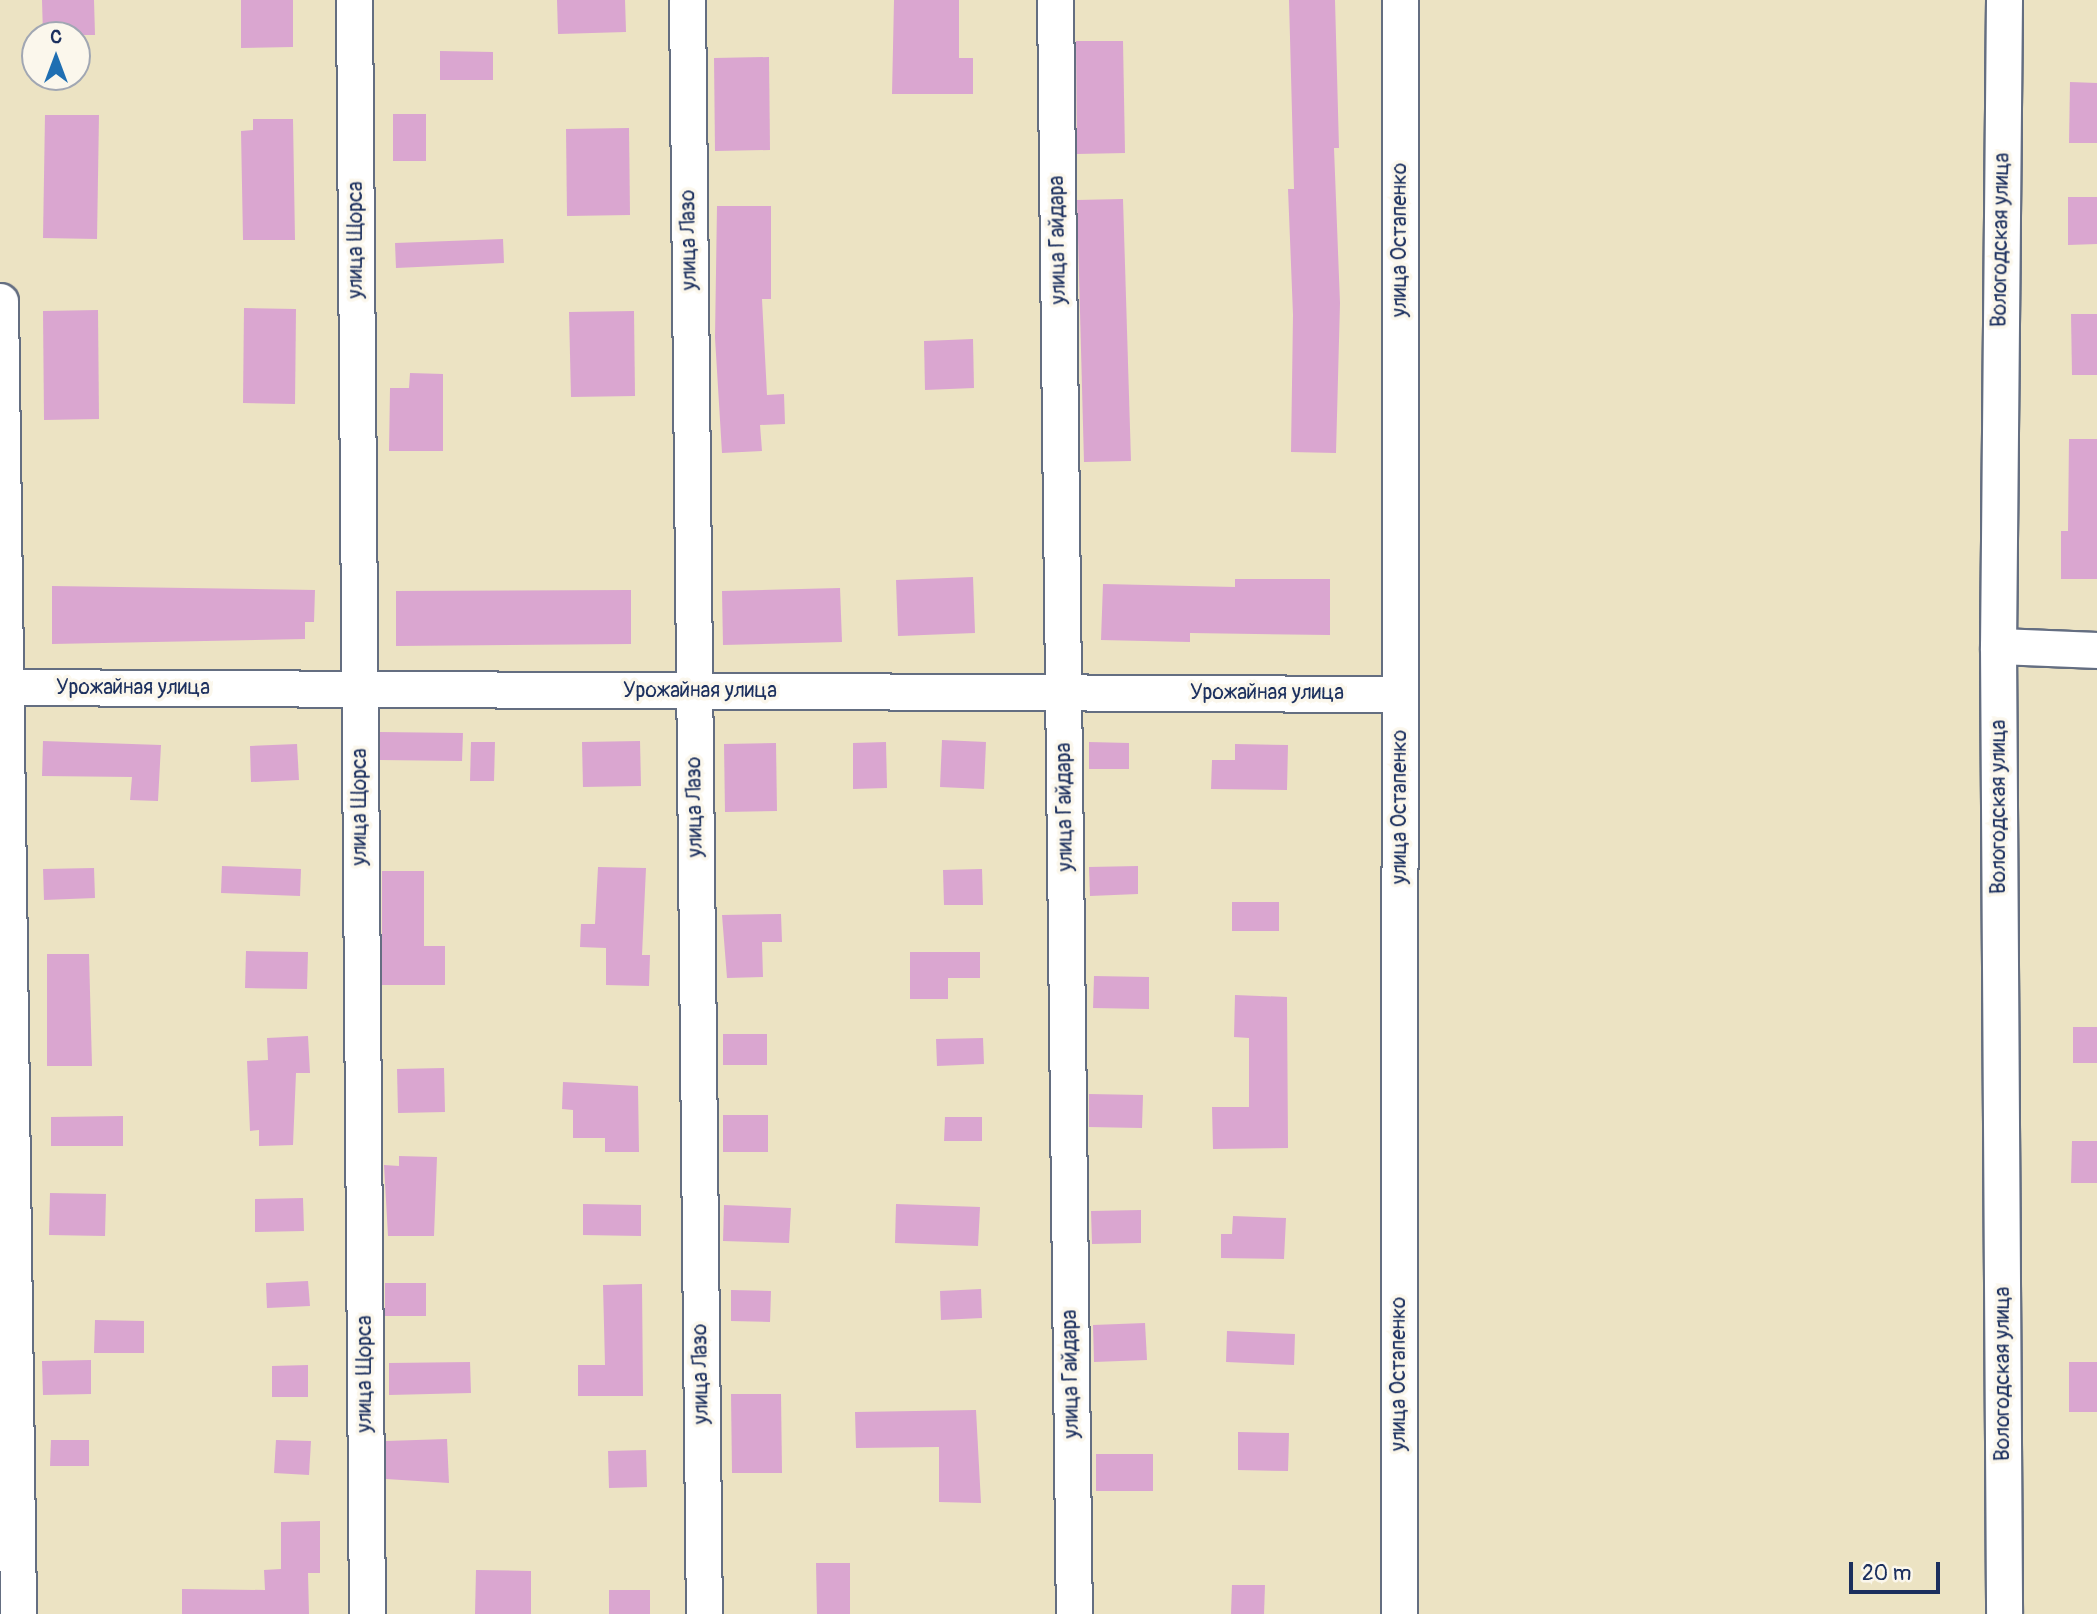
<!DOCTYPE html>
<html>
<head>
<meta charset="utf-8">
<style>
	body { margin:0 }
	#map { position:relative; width:2097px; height:1614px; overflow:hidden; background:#ece3c3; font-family:Pangolin,sans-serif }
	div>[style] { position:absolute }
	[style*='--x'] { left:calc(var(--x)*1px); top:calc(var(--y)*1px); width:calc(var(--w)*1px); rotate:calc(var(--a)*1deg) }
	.building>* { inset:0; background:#daa6d0 }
	.roads { filter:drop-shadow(2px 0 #646e81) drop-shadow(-2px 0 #646e81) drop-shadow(0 2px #646e81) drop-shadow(0 -2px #646e81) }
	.street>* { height:35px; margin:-17.5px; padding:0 17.5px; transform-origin:17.5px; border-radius:17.5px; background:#fff }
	span { translate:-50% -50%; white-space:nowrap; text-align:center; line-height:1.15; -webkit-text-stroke:7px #fbf7ec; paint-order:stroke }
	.street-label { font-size:21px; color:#1b2f5e }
	.north { position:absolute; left:21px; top:21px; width:70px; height:70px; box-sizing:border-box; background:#fbf7ec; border:2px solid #a1a7b3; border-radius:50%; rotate:0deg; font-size:19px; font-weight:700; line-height:28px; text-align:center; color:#1b2f5e }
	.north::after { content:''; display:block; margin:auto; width:24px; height:32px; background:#1f6fb2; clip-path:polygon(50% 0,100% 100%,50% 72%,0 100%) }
	.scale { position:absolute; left:1849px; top:1562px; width:91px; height:32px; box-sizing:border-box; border:4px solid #1b2f5e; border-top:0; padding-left:9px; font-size:21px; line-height:24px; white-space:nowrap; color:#1b2f5e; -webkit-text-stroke:5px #fbf7ec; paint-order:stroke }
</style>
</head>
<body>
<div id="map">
	<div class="building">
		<i style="clip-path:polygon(42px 0,94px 0,95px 35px,43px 35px)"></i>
		<i style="clip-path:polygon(241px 0,293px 0,293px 47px,241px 48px)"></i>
		<i style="clip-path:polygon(557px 0,625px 0,626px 32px,558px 34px)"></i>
		<i style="clip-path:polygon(894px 0,959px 0,959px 58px,973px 58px,973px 94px,892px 94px)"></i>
		<i style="clip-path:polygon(1289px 0,1335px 0,1339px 148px,1334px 148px,1340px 303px,1336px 453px,1291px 452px,1293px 315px,1288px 189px,1294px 189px)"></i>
		<i style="clip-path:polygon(1076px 41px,1123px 41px,1125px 153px,1077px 154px)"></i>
		<i style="clip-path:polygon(440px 51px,493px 52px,493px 80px,440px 80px)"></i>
		<i style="clip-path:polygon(769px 57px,770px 150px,715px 151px,714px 58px)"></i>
		<i style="clip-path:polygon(2070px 82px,2097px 83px,2097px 143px,2069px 143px)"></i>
		<i style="clip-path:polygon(393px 114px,426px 114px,426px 161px,393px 161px)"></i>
		<i style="clip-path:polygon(45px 115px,99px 115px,97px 239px,43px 238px)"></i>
		<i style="clip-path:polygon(253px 119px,293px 119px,295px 240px,243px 240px,241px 131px,253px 130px)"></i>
		<i style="clip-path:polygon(629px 128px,630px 215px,567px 216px,566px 129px)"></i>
		<i style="clip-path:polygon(2068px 197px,2097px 197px,2097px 244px,2068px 245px)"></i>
		<i style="clip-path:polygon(1123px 199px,1131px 461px,1084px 462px,1077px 200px)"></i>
		<i style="clip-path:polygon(717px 206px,771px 206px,771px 299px,762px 299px,767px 395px,784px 394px,785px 424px,760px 425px,762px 451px,722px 453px,715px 338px)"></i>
		<i style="clip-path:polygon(503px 239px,504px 263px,396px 268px,395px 243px)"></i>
		<i style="clip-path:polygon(244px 308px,296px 309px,295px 404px,243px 403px)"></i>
		<i style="clip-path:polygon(98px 310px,99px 419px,44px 420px,43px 311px)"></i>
		<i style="clip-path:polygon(634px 311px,635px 396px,571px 397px,569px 312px)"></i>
		<i style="clip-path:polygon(2071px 314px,2097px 314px,2097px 375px,2072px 375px)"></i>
		<i style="clip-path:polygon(973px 339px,974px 388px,925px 390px,924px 341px)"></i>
		<i style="clip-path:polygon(410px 373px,443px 374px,443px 451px,389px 451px,390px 388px,409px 388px)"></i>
		<i style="clip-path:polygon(2069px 439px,2097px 439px,2097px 579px,2061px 579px,2061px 531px,2068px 531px)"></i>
		<i style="clip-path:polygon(973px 577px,975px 633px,898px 636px,896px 580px)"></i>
		<i style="clip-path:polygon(1235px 579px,1330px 579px,1330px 635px,1190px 633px,1190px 642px,1101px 640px,1103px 584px,1235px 587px)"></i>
		<i style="clip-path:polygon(52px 586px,315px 590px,314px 622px,305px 622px,305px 639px,52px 644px)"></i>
		<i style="clip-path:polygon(840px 588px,842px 642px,723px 645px,722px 591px)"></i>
		<i style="clip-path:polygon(631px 590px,631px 644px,396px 646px,396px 591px)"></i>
		<i style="clip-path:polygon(380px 732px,463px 733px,462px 761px,380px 760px)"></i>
		<i style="clip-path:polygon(942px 740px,986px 742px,984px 789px,940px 787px)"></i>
		<i style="clip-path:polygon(43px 741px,161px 745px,158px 801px,130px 800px,132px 777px,42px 776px)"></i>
		<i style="clip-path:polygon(640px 741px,641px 786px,583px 787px,582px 742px)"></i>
		<i style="clip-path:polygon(471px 742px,495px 742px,494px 781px,470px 781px)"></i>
		<i style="clip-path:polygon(886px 742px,887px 788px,853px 789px,853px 743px)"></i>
		<i style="clip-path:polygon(1089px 742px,1129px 743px,1129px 769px,1089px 769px)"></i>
		<i style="clip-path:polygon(776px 743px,777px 811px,725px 812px,724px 744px)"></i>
		<i style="clip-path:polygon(297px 744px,299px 780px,251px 782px,250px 746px)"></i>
		<i style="clip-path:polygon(1235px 744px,1288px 745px,1287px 790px,1211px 789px,1212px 760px,1235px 760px)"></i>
		<i style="clip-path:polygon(222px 866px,301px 869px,300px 896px,221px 893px)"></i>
		<i style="clip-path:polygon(1138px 866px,1138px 894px,1090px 896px,1089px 867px)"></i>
		<i style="clip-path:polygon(598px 867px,646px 868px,642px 955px,650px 955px,649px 986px,606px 985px,606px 948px,580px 947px,581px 924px,595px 924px)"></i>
		<i style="clip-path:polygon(94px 868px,95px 898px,44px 900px,43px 869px)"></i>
		<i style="clip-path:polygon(982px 869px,983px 905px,944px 905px,943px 870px)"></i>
		<i style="clip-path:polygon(382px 871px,424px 871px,424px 946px,445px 946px,445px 985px,382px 985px)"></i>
		<i style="clip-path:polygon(1232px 902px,1279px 902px,1279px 931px,1232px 931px)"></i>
		<i style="clip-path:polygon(781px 914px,782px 942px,762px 942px,763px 977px,727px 978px,722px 915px)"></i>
		<i style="clip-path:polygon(246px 951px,308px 952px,307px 989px,245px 988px)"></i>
		<i style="clip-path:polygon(910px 952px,980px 952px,980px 978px,948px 978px,948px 999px,910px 999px)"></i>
		<i style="clip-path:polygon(47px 954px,89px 954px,92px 1066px,47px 1066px)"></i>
		<i style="clip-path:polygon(1094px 976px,1149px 977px,1149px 1009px,1093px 1008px)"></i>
		<i style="clip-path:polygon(1235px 995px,1287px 997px,1288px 1148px,1213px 1149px,1212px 1107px,1249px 1107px,1249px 1038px,1234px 1037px)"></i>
		<i style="clip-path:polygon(2073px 1027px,2097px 1027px,2097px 1063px,2073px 1063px)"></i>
		<i style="clip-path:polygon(723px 1034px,767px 1034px,767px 1065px,723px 1065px)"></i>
		<i style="clip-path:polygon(308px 1036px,310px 1073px,296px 1073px,293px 1145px,259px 1146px,259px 1130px,250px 1131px,247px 1061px,268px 1060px,267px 1038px)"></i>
		<i style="clip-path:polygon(983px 1038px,984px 1064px,937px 1066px,936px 1039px)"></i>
		<i style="clip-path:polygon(444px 1068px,445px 1112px,398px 1113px,397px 1069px)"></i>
		<i style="clip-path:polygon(563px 1082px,638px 1086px,639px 1152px,605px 1152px,605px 1138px,573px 1138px,573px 1110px,562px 1109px)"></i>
		<i style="clip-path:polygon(1089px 1094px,1143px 1095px,1142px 1128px,1089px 1127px)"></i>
		<i style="clip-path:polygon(723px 1115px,768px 1115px,768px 1152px,723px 1152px)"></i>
		<i style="clip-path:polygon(123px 1116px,123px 1146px,51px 1146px,51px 1117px)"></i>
		<i style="clip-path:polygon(945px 1117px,982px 1117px,982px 1141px,944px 1141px)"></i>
		<i style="clip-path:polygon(2072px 1141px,2097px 1141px,2097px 1183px,2071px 1183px)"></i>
		<i style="clip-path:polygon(399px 1156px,437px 1157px,434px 1236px,388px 1236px,384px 1165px,399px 1166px)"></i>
		<i style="clip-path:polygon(50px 1193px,106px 1194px,105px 1236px,49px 1235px)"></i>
		<i style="clip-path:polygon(303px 1198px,304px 1231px,255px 1232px,255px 1199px)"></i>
		<i style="clip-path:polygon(583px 1204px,641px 1205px,641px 1236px,583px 1235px)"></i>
		<i style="clip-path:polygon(896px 1204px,980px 1207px,978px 1246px,895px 1243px)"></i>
		<i style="clip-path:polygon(724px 1205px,791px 1208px,789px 1243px,723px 1241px)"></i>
		<i style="clip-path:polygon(1141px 1210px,1141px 1243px,1092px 1244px,1091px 1211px)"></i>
		<i style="clip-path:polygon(1233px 1216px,1286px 1218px,1284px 1259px,1221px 1258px,1221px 1234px,1232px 1234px)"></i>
		<i style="clip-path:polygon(308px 1281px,310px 1306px,267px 1308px,266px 1283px)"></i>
		<i style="clip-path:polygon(385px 1283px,426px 1283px,426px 1316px,385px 1316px)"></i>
		<i style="clip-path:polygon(642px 1284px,643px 1396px,578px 1396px,578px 1365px,605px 1365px,603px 1285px)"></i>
		<i style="clip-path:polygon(981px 1289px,982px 1318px,941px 1320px,940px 1291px)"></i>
		<i style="clip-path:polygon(731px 1290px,771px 1291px,770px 1322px,731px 1321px)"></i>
		<i style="clip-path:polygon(95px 1320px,144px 1321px,144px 1353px,94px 1353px)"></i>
		<i style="clip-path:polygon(1145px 1323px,1147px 1360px,1094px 1362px,1093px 1325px)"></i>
		<i style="clip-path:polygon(1227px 1331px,1295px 1334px,1294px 1365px,1226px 1362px)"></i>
		<i style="clip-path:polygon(91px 1360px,91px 1394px,43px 1395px,42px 1361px)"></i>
		<i style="clip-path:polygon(470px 1362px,471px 1393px,389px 1395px,389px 1363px)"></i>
		<i style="clip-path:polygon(2069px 1362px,2097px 1362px,2097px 1412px,2069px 1412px)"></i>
		<i style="clip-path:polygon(308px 1365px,308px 1397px,272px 1397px,272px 1366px)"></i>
		<i style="clip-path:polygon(731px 1394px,781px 1394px,782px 1473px,732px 1473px)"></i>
		<i style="clip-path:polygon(976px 1410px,981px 1503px,939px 1502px,939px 1447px,856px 1448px,855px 1412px)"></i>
		<i style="clip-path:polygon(1238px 1432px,1289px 1433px,1288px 1471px,1238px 1470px)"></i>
		<i style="clip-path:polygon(447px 1439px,449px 1483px,386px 1479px,386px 1441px)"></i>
		<i style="clip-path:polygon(51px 1440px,89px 1440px,89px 1466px,50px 1466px)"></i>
		<i style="clip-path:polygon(276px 1440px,311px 1441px,309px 1475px,274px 1473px)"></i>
		<i style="clip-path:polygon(646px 1450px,647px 1487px,609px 1488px,608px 1451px)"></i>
		<i style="clip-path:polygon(1096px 1454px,1153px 1454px,1153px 1491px,1096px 1491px)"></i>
		<i style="clip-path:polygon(320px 1521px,320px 1573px,308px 1573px,309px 1614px,182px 1614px,182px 1589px,265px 1590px,264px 1570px,281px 1569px,281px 1522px)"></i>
		<i style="clip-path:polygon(816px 1563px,850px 1563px,850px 1614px,817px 1614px)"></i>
		<i style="clip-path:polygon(476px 1570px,531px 1571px,531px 1614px,475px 1614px)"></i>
		<i style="clip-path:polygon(1232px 1585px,1265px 1585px,1264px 1614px,1231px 1614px)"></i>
		<i style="clip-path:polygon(609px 1590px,650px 1590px,650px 1614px,609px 1614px)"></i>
	</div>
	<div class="roads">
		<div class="street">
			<i style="--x:354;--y:0;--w:1614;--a:89.54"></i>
			<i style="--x:687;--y:0;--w:1614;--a:89.4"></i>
			<i style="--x:1055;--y:0;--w:1614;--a:89.33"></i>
			<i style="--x:2004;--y:0;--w:646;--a:90.53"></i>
			<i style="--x:1998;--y:646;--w:968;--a:89.64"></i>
			<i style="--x:0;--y:301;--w:1313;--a:89.21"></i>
			<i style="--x:1998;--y:646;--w:99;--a:2.3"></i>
			<i style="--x:0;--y:687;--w:1400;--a:0.29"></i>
			<i style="--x:1399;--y:1614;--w:1614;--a:-89.96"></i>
		</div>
	</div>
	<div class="street-label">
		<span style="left:356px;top:240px;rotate:-90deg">улица Щорса</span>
		<span style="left:689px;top:240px;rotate:-91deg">улица Лазо</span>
		<span style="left:1058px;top:240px;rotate:-91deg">улица Гайдара</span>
		<span style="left:1400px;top:240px;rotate:-90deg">улица Остапенко</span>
		<span style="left:2001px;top:240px;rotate:-89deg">Вологодская улица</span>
		<span style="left:133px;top:688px">Урожайная улица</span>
		<span style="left:700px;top:691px">Урожайная улица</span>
		<span style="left:1267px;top:693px">Урожайная улица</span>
		<span style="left:360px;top:807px;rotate:-90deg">улица Щорса</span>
		<span style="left:695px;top:807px;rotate:-91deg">улица Лазо</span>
		<span style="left:1065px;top:807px;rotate:-91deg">улица Гайдара</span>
		<span style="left:1400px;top:807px;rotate:-90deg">улица Остапенко</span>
		<span style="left:1999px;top:807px;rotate:-90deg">Вологодская улица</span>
		<span style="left:365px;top:1374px;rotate:-90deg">улица Щорса</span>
		<span style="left:701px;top:1374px;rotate:-91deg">улица Лазо</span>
		<span style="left:1071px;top:1374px;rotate:-91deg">улица Гайдара</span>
		<span style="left:1399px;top:1374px;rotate:-90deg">улица Остапенко</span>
		<span style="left:2003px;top:1374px;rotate:-90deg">Вологодская улица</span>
	</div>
	<div class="north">С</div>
	<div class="scale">20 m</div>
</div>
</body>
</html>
